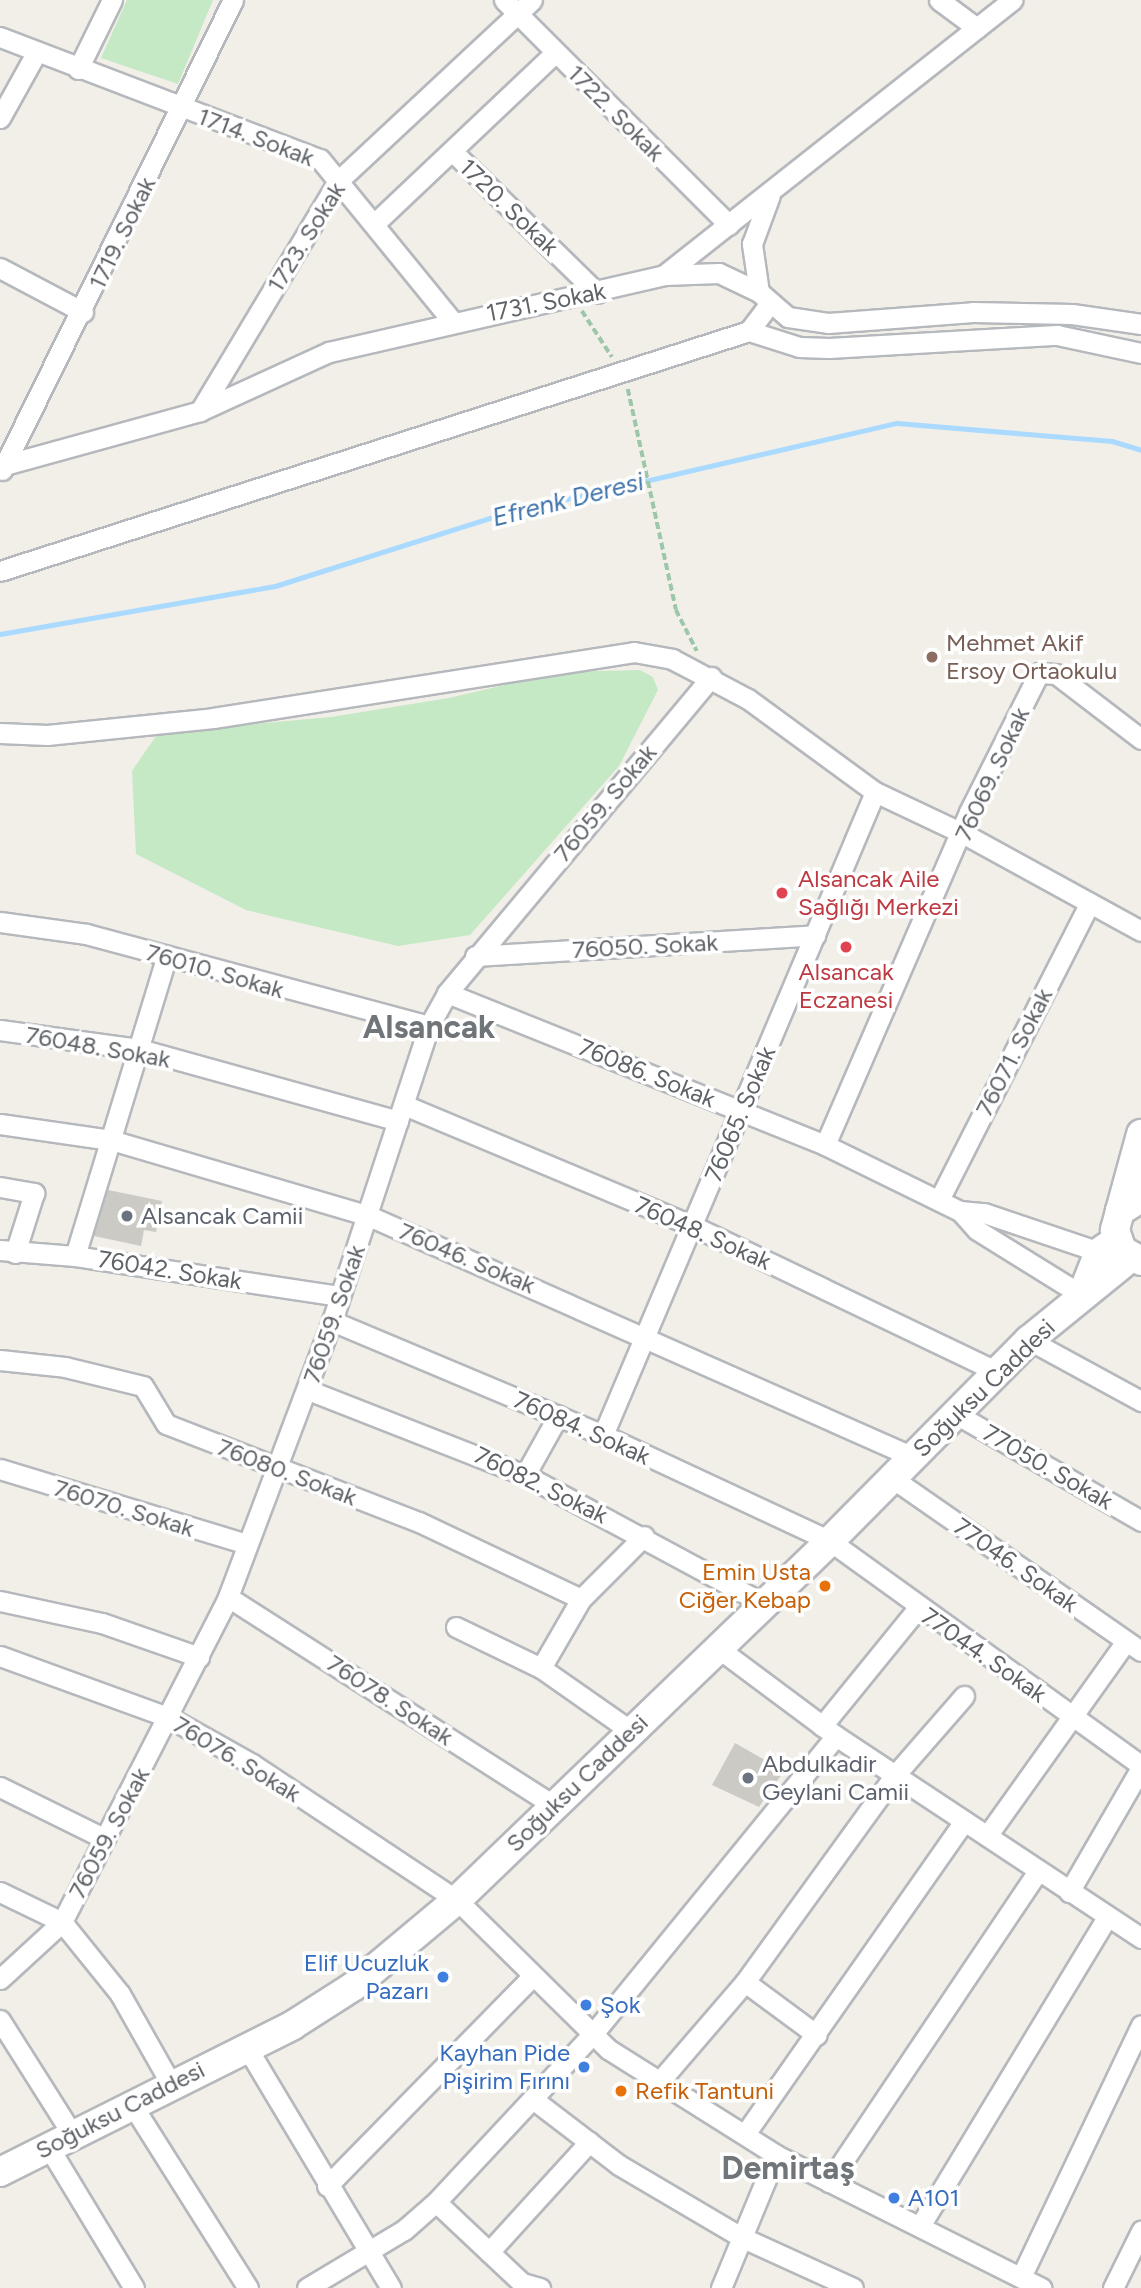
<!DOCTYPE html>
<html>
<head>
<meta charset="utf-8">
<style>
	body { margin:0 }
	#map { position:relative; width:1141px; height:2288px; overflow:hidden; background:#f1efe8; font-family:Figtree,sans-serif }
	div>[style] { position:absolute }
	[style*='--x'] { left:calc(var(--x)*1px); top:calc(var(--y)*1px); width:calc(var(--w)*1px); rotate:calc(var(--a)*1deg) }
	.green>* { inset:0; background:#c5e8c5 }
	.stream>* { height:5px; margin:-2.5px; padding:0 2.5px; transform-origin:2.5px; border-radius:2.5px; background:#aadaff }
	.building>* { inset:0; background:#cccac5 }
	.path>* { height:3.5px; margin-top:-1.75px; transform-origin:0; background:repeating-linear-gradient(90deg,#9cc7a9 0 7px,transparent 0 10.5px) }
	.roads { filter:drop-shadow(2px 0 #b5b8bc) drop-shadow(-2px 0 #b5b8bc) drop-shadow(0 2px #b5b8bc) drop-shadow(0 -2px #b5b8bc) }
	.street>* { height:19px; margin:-9.5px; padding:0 9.5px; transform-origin:9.5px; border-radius:9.5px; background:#fff }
	.secondary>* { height:28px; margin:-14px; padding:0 14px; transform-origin:14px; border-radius:14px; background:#fff }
	.dots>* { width:19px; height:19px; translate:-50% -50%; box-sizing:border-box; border:4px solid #fff; border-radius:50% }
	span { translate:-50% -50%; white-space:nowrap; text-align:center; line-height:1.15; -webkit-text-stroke:7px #fff; paint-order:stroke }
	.street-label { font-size:24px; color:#5f6368 }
	.education-label { font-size:24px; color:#785e54 }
	.left { translate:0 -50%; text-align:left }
	.health-label { font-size:24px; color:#be3a42 }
	.worship-label { font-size:24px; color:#5b616d }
	.food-label { font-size:24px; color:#c56008 }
	.right { translate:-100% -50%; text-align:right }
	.shop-label { font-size:24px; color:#366cbe }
	.water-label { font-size:26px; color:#4174aa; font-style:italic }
	.district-label { font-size:32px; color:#70757a; font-weight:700 }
</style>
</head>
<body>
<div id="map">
	<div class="green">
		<i style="clip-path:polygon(127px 0,213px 0,178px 84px,101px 58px)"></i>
		<i style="clip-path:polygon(640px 670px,653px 677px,658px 690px,619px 766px,470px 935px,398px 946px,246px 910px,136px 854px,132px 771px,158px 733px,331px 717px,449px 698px,561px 672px)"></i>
	</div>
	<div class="stream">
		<i style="--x:0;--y:634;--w:279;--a:-9.9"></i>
		<i style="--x:275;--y:586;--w:238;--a:-17.6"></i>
		<i style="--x:502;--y:514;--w:405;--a:-13"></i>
		<i style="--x:897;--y:423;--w:216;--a:4.8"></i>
		<i style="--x:1112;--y:441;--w:30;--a:17"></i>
	</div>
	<div class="building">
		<i style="clip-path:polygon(108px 1190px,162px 1201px,156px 1232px,144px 1230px,141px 1246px,94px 1236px)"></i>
		<i style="clip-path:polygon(735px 1743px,784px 1771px,759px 1807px,712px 1785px)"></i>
	</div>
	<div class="path">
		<i style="--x:582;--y:311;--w:55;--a:56.9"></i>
		<i style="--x:628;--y:389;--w:226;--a:77.7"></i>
		<i style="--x:676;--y:610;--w:46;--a:62.9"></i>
	</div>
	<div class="roads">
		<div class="street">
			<i style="--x:504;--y:0;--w:318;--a:45"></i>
			<i style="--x:939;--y:0;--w:47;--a:36.4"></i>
			<i style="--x:0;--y:37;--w:342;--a:20.9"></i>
			<i style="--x:320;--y:159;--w:209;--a:50.8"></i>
			<i style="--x:78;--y:69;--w:77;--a:-63.8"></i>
			<i style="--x:0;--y:118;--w:74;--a:-61"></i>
			<i style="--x:452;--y:151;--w:203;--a:44.4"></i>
			<i style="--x:374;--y:224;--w:249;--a:-43.4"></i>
			<i style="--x:0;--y:268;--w:94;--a:27.9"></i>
			<i style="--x:665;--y:275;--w:54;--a:-2.1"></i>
			<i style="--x:719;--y:273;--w:44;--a:25.4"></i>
			<i style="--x:759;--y:292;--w:38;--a:41"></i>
			<i style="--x:788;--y:317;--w:40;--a:8.5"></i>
			<i style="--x:828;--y:323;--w:145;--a:-4.3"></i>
			<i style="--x:973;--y:312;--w:99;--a:1.2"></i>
			<i style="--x:1072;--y:314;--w:70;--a:8.2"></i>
			<i style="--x:759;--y:292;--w:49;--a:-98.3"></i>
			<i style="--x:752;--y:244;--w:52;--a:-69.8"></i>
			<i style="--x:749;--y:331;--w:52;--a:17.7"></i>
			<i style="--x:799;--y:347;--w:30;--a:2"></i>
			<i style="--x:829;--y:348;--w:228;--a:-3.3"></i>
			<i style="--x:1057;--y:335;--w:86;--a:12.1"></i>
			<i style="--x:200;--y:411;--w:268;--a:-59"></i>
			<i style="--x:338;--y:181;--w:265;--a:-43"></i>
			<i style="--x:8;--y:464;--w:199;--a:-15.4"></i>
			<i style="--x:200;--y:411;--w:142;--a:-24.6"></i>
			<i style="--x:329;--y:352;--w:344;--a:-12.9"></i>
			<i style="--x:664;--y:275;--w:444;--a:-38.3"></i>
			<i style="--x:2;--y:470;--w:524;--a:-63.83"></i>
			<i style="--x:0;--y:571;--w:787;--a:-17.77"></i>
			<i style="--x:749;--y:331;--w:34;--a:-53"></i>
			<i style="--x:0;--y:733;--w:47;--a:2.4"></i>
			<i style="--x:47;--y:735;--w:167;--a:-5.8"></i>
			<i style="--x:213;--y:718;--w:426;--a:-8.9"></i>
			<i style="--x:634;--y:652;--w:39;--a:10"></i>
			<i style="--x:672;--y:659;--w:86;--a:27.8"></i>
			<i style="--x:748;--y:699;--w:157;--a:36.2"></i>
			<i style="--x:875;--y:792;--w:98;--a:25.3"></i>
			<i style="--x:964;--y:834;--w:202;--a:28.7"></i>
			<i style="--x:0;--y:922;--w:87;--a:7.9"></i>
			<i style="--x:86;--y:934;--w:355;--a:15"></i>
			<i style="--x:475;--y:956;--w:341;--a:-3.5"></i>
			<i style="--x:447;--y:993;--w:407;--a:21.9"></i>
			<i style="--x:825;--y:1145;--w:150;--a:26.1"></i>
			<i style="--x:960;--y:1211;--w:25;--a:48"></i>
			<i style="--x:977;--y:1230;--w:123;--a:31.8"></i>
			<i style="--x:0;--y:1030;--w:140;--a:7.8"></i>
			<i style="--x:139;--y:1049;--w:269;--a:15.5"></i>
			<i style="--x:404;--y:1105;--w:313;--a:22.7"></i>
			<i style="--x:693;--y:1226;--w:338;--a:25.6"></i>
			<i style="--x:0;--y:1124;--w:112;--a:8.2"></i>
			<i style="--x:111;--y:1140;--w:269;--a:16.4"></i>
			<i style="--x:369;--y:1216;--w:595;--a:23.89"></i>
			<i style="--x:825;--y:1145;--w:363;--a:-66.6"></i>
			<i style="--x:969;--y:812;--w:156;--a:-63.3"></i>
			<i style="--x:1039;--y:673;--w:17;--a:3"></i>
			<i style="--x:1056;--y:674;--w:107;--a:37.4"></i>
			<i style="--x:0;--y:1187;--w:35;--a:10"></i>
			<i style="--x:34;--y:1193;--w:63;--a:107.6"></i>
			<i style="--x:939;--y:1200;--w:333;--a:-63.1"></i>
			<i style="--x:960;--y:1211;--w:24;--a:5"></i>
			<i style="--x:984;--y:1213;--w:121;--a:18.7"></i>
			<i style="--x:0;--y:1250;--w:75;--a:4.6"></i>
			<i style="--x:75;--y:1256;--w:267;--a:8.6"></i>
			<i style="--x:75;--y:1256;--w:314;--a:-73"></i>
			<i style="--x:332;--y:1321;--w:294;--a:22.8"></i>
			<i style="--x:603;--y:1435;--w:251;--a:25"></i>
			<i style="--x:830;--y:1541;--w:383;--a:35.8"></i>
			<i style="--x:1029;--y:1340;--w:128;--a:28.6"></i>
			<i style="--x:0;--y:1360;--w:65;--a:6.1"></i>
			<i style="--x:65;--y:1367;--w:80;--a:13.7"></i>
			<i style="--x:143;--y:1386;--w:44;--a:58.8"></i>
			<i style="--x:166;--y:1424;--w:271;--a:21.2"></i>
			<i style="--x:419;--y:1522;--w:179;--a:25.4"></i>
			<i style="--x:308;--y:1390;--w:233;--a:21.4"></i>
			<i style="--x:525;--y:1475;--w:270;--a:28.3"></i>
			<i style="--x:956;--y:1414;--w:214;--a:30"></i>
			<i style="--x:603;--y:1435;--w:698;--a:-67.07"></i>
			<i style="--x:0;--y:1469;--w:258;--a:16.9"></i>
			<i style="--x:525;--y:1475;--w:68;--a:-60.8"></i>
			<i style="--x:892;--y:1478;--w:303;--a:34.8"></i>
			<i style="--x:228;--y:1597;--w:384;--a:32.6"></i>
			<i style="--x:0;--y:1601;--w:104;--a:12.2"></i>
			<i style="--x:102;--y:1623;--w:103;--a:19.3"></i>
			<i style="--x:456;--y:1627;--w:94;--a:25.8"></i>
			<i style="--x:541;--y:1668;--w:110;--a:35"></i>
			<i style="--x:718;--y:1648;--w:147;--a:36.7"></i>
			<i style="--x:836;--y:1736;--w:366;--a:33.5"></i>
			<i style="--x:0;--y:1656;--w:181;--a:20"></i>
			<i style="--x:170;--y:1718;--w:94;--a:29.3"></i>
			<i style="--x:252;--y:1764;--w:246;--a:33.6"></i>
			<i style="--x:457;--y:1900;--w:212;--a:44.6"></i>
			<i style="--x:608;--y:2049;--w:199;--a:32.2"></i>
			<i style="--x:776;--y:2155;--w:297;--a:26.6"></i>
			<i style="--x:541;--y:1668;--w:80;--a:-59.9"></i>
			<i style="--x:581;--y:1599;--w:89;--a:-45"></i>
			<i style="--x:822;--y:1726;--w:151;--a:-50.9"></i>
			<i style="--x:0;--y:1787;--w:117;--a:26.3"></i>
			<i style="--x:987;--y:1836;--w:239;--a:-54.5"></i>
			<i style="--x:0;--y:1892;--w:69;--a:25.8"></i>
			<i style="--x:62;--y:1922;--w:92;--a:51.1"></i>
			<i style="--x:120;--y:1994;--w:103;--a:60.5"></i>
			<i style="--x:1069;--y:1892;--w:143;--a:-59.9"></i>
			<i style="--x:0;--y:1979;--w:84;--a:-42.6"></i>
			<i style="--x:62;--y:1922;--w:365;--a:-62.9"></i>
			<i style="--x:228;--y:1597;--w:295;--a:-69.4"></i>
			<i style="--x:332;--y:1321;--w:311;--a:-71.8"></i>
			<i style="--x:429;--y:1026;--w:38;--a:-61"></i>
			<i style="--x:447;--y:993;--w:412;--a:-50.1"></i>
			<i style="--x:745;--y:1982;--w:89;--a:36.4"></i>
			<i style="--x:0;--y:2020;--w:135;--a:57.7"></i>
			<i style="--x:246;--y:2046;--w:282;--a:59.1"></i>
			<i style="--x:659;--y:2082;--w:132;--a:-49.3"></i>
			<i style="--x:745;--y:1982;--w:256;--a:-54.1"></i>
			<i style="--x:895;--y:1775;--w:105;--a:-48.9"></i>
			<i style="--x:534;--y:2100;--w:107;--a:37.4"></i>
			<i style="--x:619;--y:2165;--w:142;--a:30.5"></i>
			<i style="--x:741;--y:2237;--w:123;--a:24.5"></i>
			<i style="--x:131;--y:2103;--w:219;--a:57.7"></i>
			<i style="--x:745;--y:2134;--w:382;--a:-55"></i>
			<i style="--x:48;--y:2146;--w:166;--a:58.8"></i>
			<i style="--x:829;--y:2182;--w:372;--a:-56.1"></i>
			<i style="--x:327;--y:2186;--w:291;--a:-45.6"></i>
			<i style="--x:436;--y:2202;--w:118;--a:43.3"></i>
			<i style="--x:522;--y:2283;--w:19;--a:16"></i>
			<i style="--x:920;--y:2226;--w:359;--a:-58.8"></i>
			<i style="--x:489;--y:2252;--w:149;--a:-47.7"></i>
			<i style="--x:1021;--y:2277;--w:279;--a:-64.5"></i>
			<i style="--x:307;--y:2288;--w:113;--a:-30.9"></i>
			<i style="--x:404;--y:2230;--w:43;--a:-41.2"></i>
			<i style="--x:436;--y:2202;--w:229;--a:-47"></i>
			<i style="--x:592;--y:2035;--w:386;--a:-50.8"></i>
			<i style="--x:721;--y:2288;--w:144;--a:-67.5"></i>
			<i style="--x:1113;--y:2288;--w:64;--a:-63.8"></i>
		</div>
		<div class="secondary">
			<i style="--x:1141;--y:1198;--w:25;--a:148"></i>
			<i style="--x:1120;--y:1211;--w:20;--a:105"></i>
			<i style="--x:1115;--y:1230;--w:21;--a:71"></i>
			<i style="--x:1122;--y:1250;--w:22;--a:30"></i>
			<i style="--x:1120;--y:1211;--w:80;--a:-74.7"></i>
			<i style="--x:1082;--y:1295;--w:46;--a:-68.4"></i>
			<i style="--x:1099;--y:1252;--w:22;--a:-34"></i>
			<i style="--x:0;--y:2172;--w:328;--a:-26.6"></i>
			<i style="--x:293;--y:2025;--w:72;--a:-32.6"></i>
			<i style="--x:354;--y:1986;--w:134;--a:-39.9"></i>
			<i style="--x:457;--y:1900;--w:518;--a:-43.9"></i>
			<i style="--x:830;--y:1541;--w:283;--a:-45.3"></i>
			<i style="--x:1029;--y:1340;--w:132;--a:-39.1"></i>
		</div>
	</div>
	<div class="dots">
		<i style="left:932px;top:657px;background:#8d6e63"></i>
		<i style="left:782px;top:893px;background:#e0444e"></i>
		<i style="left:846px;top:947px;background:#e0444e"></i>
		<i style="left:127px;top:1216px;background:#6b7280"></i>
		<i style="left:825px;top:1586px;background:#e8710a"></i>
		<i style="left:748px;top:1778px;background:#6b7280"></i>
		<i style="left:443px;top:1977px;background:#3f7fe0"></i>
		<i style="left:586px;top:2005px;background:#3f7fe0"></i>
		<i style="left:584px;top:2067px;background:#3f7fe0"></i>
		<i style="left:621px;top:2091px;background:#e8710a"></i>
		<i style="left:894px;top:2198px;background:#3f7fe0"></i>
	</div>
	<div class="street-label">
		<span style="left:616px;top:113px;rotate:45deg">1722. Sokak</span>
		<span style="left:256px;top:137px;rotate:21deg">1714. Sokak</span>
		<span style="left:509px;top:207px;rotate:44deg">1720. Sokak</span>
		<span style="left:122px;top:233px;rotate:-64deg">1719. Sokak</span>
		<span style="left:306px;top:237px;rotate:-58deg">1723. Sokak</span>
		<span style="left:546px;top:302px;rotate:-11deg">1731. Sokak</span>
		<span style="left:992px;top:774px;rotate:-65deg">76069. Sokak</span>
		<span style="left:605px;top:803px;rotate:-50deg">76059. Sokak</span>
		<span style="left:645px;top:946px;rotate:-3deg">76050. Sokak</span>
		<span style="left:215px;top:971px;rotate:16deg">76010. Sokak</span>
		<span style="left:98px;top:1047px;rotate:10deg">76048. Sokak</span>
		<span style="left:1014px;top:1052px;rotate:-63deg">76071. Sokak</span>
		<span style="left:647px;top:1073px;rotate:22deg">76086. Sokak</span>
		<span style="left:740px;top:1114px;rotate:-67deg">76065. Sokak</span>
		<span style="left:703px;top:1233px;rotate:24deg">76048. Sokak</span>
		<span style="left:467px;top:1258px;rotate:23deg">76046. Sokak</span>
		<span style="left:170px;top:1270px;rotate:9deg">76042. Sokak</span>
		<span style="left:334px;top:1314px;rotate:-71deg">76059. Sokak</span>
		<span style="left:984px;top:1388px;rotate:-44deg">Soğuksu Caddesi</span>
		<span style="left:582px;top:1428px;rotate:24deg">76084. Sokak</span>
		<span style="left:1048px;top:1467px;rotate:30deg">77050. Sokak</span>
		<span style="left:287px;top:1472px;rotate:21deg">76080. Sokak</span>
		<span style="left:541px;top:1485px;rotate:26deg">76082. Sokak</span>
		<span style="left:124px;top:1508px;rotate:17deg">76070. Sokak</span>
		<span style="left:1016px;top:1565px;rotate:35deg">77046. Sokak</span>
		<span style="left:984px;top:1655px;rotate:35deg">77044. Sokak</span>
		<span style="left:390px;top:1700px;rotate:33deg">76078. Sokak</span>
		<span style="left:237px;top:1759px;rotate:31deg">76076. Sokak</span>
		<span style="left:577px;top:1783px;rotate:-44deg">Soğuksu Caddesi</span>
		<span style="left:109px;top:1833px;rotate:-62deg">76059. Sokak</span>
		<span style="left:120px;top:2110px;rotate:-27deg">Soğuksu Caddesi</span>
	</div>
	<div class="education-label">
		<span class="left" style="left:946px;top:657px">Mehmet Akif<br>Ersoy Ortaokulu</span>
	</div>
	<div class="health-label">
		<span class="left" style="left:798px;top:893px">Alsancak Aile<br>Sağlığı Merkezi</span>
		<span style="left:846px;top:986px">Alsancak<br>Eczanesi</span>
	</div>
	<div class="worship-label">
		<span class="left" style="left:141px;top:1216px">Alsancak Camii</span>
		<span class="left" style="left:762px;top:1778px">Abdulkadir<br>Geylani Camii</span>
	</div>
	<div class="food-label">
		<span class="right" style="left:811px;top:1586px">Emin Usta<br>Ciğer Kebap</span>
		<span class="left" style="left:635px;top:2091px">Refik Tantuni</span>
	</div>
	<div class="shop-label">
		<span class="right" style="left:429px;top:1977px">Elif Ucuzluk<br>Pazarı</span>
		<span class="left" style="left:600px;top:2005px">Şok</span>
		<span class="right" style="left:570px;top:2067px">Kayhan Pide<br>Pişirim Fırını</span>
		<span class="left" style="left:908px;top:2198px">A101</span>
	</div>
	<div class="water-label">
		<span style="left:568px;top:500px;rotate:-14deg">Efrenk Deresi</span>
	</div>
	<div class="district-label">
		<span style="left:429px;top:1027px">Alsancak</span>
		<span style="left:788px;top:2168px">Demirtaş</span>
	</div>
</div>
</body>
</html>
